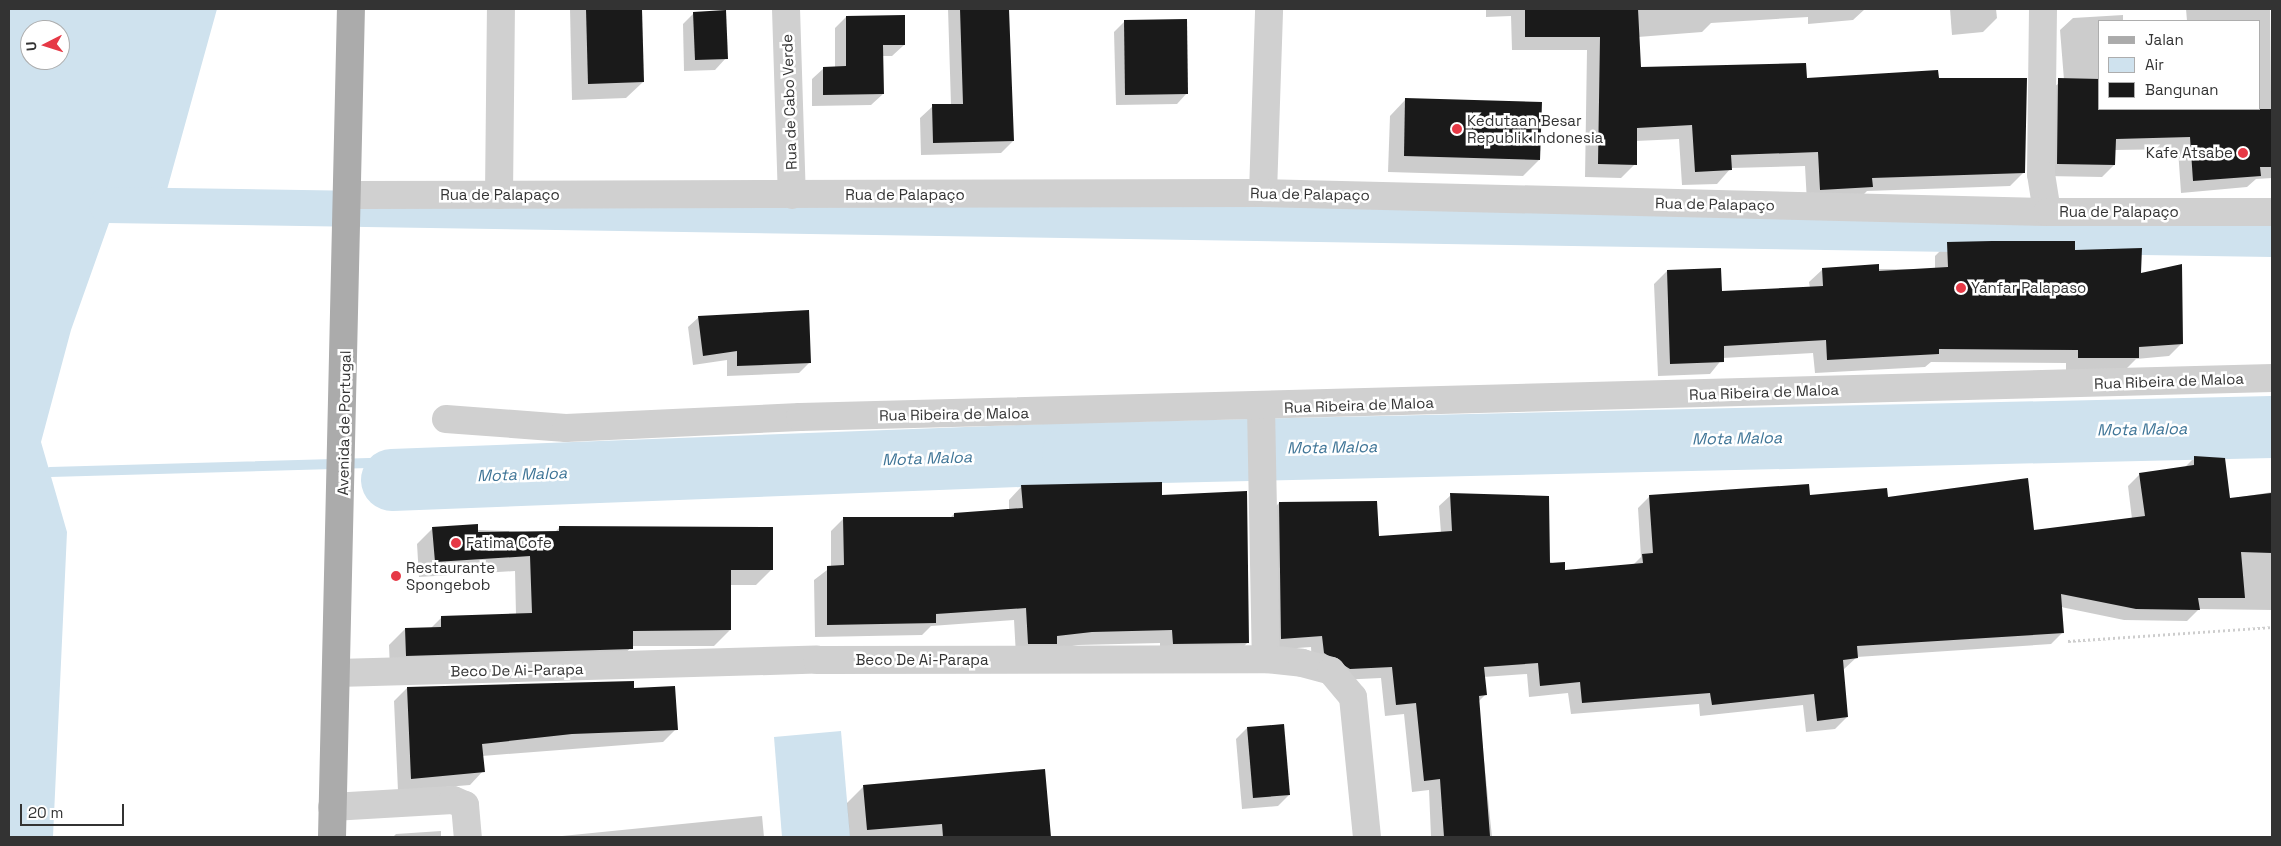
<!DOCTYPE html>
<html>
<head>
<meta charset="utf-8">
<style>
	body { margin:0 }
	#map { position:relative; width:2281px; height:846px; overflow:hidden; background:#fff; font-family:"Space Grotesk",sans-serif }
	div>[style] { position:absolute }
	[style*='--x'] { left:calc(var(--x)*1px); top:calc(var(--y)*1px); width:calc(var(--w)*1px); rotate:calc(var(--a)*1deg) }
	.water>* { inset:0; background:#cfe2ee }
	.shadow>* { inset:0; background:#0003 }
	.stream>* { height:10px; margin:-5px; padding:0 5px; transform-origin:5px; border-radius:5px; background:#cfe2ee }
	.canal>* { height:36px; margin:-18px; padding:0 18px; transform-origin:18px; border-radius:18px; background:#cfe2ee }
	.river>* { height:62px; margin:-31px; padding:0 31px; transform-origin:31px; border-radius:31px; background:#cfe2ee }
	.building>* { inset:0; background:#1a1a1a }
	.path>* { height:3px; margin-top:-1.5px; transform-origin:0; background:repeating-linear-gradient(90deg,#cdcdcd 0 2.5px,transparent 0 5px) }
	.minor>* { height:28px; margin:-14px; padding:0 14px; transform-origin:14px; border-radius:14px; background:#d0d0d0 }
	.major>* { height:28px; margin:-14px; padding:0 14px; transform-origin:14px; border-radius:14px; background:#ababab }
	.dots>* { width:14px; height:14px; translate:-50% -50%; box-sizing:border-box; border:2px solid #fff; border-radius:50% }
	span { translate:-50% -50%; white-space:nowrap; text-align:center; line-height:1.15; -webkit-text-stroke:5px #fff; paint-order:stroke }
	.street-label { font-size:15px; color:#333 }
	.poi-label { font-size:15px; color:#333 }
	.left { translate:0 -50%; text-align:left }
	.right { translate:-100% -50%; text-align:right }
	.water-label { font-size:16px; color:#3f7597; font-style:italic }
	.frame { position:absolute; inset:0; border:10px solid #333; pointer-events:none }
	.legend { position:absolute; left:2098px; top:20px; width:162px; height:90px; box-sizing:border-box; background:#fff; border:1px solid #adadad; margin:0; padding:6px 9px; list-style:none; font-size:15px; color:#333 }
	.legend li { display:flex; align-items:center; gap:10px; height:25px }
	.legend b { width:25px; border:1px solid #adadad }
	.north { position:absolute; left:20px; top:20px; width:50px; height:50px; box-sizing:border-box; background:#fff; border:1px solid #adadad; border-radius:50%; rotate:265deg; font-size:14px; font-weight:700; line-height:20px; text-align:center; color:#333 }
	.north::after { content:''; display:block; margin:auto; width:18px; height:22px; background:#e63946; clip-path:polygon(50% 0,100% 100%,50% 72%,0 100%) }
	.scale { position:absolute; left:20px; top:804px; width:104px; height:22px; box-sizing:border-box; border:2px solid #333; border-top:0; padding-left:6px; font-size:15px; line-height:18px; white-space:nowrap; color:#333; -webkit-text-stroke:4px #fff; paint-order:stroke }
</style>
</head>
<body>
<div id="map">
	<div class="water">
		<i style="clip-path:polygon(evenodd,9px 9px,217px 9px,163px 204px,107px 205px,109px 223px,71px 330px,41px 442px,67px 532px,53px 837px,9px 837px,9px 9px,30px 30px,60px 30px,60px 60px,30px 60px,30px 30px)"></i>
		<i style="clip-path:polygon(841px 731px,850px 836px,782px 837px,774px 737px)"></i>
	</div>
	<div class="shadow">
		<i style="clip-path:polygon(570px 9px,640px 9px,643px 82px,626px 98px,572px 100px)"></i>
		<i style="clip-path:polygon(948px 9px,1008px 9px,1013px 141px,1001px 153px,921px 155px,920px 118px,933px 106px,951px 105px)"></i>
		<i style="clip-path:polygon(1486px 9px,1865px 9px,1853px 20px,1808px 24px,1808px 17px,1711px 23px,1702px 32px,1638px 37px,1640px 69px,1806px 79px,1937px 79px,2024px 172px,2010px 186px,1867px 191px,1857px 201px,1807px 203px,1805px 166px,1731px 168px,1717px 184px,1682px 185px,1679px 139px,1636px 141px,1635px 164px,1621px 178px,1585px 177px,1587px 50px,1512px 50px,1511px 16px,1486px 17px)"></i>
		<i style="clip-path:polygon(1950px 9px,1996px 9px,1997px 18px,1983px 32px,1952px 35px)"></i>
		<i style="clip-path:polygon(2186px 9px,2270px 9px,2272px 178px,2256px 179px,2247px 187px,2181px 193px,2178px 149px,2115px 150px,2114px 165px,2102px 177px,2045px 176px,2046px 92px,2064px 80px,2060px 30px,2073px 18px,2123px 15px,2123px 21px,2100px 21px,2100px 109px,2260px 109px,2260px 21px,2187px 21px)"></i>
		<i style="clip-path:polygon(694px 13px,726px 58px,715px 70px,684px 71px,683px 24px)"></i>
		<i style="clip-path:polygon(846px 17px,904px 45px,892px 56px,882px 56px,883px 94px,871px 105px,812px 106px,812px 79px,824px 68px,835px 68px,835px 28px)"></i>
		<i style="clip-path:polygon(1125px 21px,1187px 93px,1177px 104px,1116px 105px,1114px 32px)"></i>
		<i style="clip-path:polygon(1406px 99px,1539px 160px,1523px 176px,1388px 172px,1390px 116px)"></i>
		<i style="clip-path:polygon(1948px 243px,2073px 251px,2140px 274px,2182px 343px,2169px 356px,2136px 359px,2125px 370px,2066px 371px,2066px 363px,1931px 362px,1925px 367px,1815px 373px,1813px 353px,1723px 358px,1710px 374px,1658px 376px,1654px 284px,1667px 271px,1721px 293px,1810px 288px,1809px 282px,1823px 269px,1935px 269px,1935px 256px)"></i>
		<i style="clip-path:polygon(699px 317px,810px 362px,799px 373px,727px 376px,727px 360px,693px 365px,688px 327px)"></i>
		<i style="clip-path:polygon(2195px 457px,2229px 499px,2272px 492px,2272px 610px,2199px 609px,2187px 621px,2124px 620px,2061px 607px,2063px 632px,2051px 644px,1857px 657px,1843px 670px,1847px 717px,1835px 729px,1806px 732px,1803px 705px,1700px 716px,1699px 704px,1571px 714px,1568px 693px,1529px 697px,1527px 674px,1483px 677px,1485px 695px,1478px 702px,1492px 837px,1431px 837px,1429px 790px,1412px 792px,1404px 714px,1385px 716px,1381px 678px,1338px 680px,1312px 665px,1311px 647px,1270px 650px,1267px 515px,1279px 503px,1377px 537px,1441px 533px,1439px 506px,1451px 495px,1564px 571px,1633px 565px,1641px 557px,1638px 508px,1650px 496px,1887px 498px,2032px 531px,2132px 519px,2128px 486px,2140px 474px,2184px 468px)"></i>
		<i style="clip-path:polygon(1161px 483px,1161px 496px,1247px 643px,1235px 656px,1160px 656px,1160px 643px,1078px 645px,1016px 656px,1014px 620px,931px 626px,922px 635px,815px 637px,814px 580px,831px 567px,831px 531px,844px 518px,950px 518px,954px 514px,1009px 510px,1009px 500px,1021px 487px)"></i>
		<i style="clip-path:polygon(560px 527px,772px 569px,756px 585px,730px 585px,730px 630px,714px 646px,632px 646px,616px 664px,390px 671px,389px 645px,405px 629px,431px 628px,442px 617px,516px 615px,515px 571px,419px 577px,417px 544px,433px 528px,554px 533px)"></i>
		<i style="clip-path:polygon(407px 688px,633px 689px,676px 729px,663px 742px,482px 756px,483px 771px,470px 785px,398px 791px,394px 701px)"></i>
		<i style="clip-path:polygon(1247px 728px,1289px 795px,1278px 806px,1242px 809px,1236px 739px)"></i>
		<i style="clip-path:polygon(1043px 770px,1049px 837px,850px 837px,847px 803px,864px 786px)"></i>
		<i style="clip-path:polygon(762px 816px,764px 837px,552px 837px)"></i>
		<i style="clip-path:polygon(441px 831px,441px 837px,393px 837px,396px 834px)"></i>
	</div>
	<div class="stream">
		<i style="--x:50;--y:472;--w:2223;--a:-1.62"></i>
	</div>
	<div class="canal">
		<i style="--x:107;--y:205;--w:2165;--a:0.9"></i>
	</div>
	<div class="river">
		<i style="--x:392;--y:480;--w:681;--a:-2.19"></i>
		<i style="--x:1073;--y:454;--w:1199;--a:-1.29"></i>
	</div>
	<div class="building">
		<i style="clip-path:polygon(586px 9px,642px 9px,644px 82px,588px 84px)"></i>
		<i style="clip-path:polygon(960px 9px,1009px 9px,1014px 141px,933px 143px,932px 104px,963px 104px)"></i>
		<i style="clip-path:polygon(1525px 9px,1638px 9px,1641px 67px,1806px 63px,1807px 78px,1938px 70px,1939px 78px,2027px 78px,2025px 173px,1872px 178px,1873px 187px,1820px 190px,1818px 152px,1731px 155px,1732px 170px,1695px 172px,1692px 125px,1637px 128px,1637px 165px,1598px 164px,1600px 37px,1525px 37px)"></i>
		<i style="clip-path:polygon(726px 10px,728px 59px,695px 60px,693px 12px)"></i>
		<i style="clip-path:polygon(905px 15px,905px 45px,883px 45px,884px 94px,823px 95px,823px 67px,846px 66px,846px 16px)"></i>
		<i style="clip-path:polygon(1187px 19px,1188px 94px,1125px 95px,1124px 20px)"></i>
		<i style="clip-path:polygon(2058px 78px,2100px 79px,2100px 109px,2272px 109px,2272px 167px,2260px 167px,2261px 176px,2193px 181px,2190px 137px,2116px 139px,2115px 165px,2057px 164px)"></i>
		<i style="clip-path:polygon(1405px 98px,1542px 102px,1540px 160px,1404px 156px)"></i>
		<i style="clip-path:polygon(1992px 241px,2075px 241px,2075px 250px,2142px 248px,2141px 273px,2182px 264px,2183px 344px,2139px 347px,2139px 358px,2078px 358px,2078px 350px,1939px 349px,1939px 354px,1827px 360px,1826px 340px,1724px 346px,1724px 362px,1670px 364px,1667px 270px,1721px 268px,1722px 291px,1823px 286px,1822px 268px,1879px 264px,1879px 271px,1948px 267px,1947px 242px)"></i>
		<i style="clip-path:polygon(809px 310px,811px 363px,737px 366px,737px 351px,703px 356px,698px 316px)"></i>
		<i style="clip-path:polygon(2194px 456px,2225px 458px,2230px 498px,2271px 493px,2272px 553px,2241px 552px,2245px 598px,2198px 598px,2200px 610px,2136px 609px,2061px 594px,2064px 633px,1857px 646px,1858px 658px,1843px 660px,1848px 717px,1817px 721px,1814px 694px,1712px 705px,1710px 693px,1582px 703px,1580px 682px,1540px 686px,1538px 663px,1484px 667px,1487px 695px,1479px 696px,1490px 836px,1444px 837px,1440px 779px,1424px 781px,1416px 703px,1396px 705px,1392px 667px,1350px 669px,1324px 653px,1322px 636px,1281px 639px,1279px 502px,1377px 501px,1379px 536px,1452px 531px,1450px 493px,1549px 496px,1550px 563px,1565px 562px,1565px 570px,1643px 563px,1642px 554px,1653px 553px,1649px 495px,1809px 484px,1810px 495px,1887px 488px,1888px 497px,2028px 478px,2034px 530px,2145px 516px,2139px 473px,2194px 465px)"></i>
		<i style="clip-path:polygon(1162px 482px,1162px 495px,1247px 491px,1249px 643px,1173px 644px,1172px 630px,1092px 632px,1057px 636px,1057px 644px,1028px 644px,1026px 608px,936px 614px,936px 623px,827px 625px,827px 566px,844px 565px,843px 517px,954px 517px,954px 513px,1023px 508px,1021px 485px)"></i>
		<i style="clip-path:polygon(478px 524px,478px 532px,559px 531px,559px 526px,773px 527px,773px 570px,731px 570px,731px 630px,633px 631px,633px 649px,406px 656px,405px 628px,441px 627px,441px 616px,532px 613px,530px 556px,435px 562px,432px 527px)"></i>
		<i style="clip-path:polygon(634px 681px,634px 688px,675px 686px,678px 730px,572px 734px,482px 744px,485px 772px,411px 779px,407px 687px)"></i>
		<i style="clip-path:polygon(1284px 724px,1290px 795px,1253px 798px,1247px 727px)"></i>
		<i style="clip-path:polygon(1045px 769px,1051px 837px,943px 837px,942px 824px,867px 830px,863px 785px)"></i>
	</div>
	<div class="path">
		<i style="--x:2068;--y:641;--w:204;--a:-3.9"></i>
	</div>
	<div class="minor">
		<i style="--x:786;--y:9;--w:186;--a:88.2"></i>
		<i style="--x:2043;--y:9;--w:165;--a:90.7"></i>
		<i style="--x:2041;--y:174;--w:38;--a:81"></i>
		<i style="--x:1263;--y:193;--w:184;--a:-88.1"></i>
		<i style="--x:347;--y:195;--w:916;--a:-0.13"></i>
		<i style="--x:1263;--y:193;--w:784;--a:1.39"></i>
		<i style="--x:2047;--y:212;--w:225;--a:0"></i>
		<i style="--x:499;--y:195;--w:186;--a:-89.4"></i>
		<i style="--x:1261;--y:407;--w:252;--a:88.9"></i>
		<i style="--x:446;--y:419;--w:120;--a:4.3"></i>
		<i style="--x:566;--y:428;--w:234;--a:-2.7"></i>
		<i style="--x:800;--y:417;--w:1473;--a:-1.52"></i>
		<i style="--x:337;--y:673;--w:480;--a:-1.6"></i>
		<i style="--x:817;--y:660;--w:449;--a:-0.1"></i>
		<i style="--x:1266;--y:659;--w:36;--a:6"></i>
		<i style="--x:1302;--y:663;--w:30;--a:15"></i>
		<i style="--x:1331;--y:671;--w:34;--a:50"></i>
		<i style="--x:1353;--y:697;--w:141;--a:84.3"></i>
		<i style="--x:332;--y:807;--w:121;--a:-3.3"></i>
		<i style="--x:453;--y:800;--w:13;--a:23"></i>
		<i style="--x:465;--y:805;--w:32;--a:85"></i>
	</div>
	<div class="major">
		<i style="--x:332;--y:837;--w:828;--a:-88.69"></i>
	</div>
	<div class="dots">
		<i style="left:1457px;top:129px;background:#e63946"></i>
		<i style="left:2243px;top:153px;background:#e63946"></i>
		<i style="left:1961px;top:288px;background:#e63946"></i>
		<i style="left:456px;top:543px;background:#e63946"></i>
		<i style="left:396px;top:576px;background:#e63946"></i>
	</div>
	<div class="street-label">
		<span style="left:789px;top:102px;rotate:-92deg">Rua de Cabo Verde</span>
		<span style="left:1310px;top:194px;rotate:1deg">Rua de Palapaço</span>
		<span style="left:500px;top:195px">Rua de Palapaço</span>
		<span style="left:905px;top:195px">Rua de Palapaço</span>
		<span style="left:1715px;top:204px;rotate:1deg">Rua de Palapaço</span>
		<span style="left:2119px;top:212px">Rua de Palapaço</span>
		<span style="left:2169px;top:381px;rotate:-2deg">Rua Ribeira de Maloa</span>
		<span style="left:1764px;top:392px;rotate:-2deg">Rua Ribeira de Maloa</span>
		<span style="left:1359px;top:405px;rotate:-2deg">Rua Ribeira de Maloa</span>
		<span style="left:954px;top:414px;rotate:-1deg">Rua Ribeira de Maloa</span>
		<span style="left:344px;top:423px;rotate:-89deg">Avenida de Portugal</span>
		<span style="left:922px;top:660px">Beco De Ai-Parapa</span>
		<span style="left:517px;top:670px;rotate:-1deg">Beco De Ai-Parapa</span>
	</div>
	<div class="poi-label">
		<span class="left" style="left:1467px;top:129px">Kedutaan Besar<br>Republik Indonesia</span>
		<span class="right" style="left:2233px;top:153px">Kafe Atsabe</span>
		<span class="left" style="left:1971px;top:288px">Yanfar Palapaso</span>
		<span class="left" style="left:466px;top:543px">Fatima Cofe</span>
		<span class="left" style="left:406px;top:576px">Restaurante<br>Spongebob</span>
	</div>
	<div class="water-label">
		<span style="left:2142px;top:430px;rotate:-1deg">Mota Maloa</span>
		<span style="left:1737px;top:439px;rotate:-1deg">Mota Maloa</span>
		<span style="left:1332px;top:448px;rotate:-1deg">Mota Maloa</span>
		<span style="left:927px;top:459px;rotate:-2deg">Mota Maloa</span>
		<span style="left:522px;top:475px;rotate:-2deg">Mota Maloa</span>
	</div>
	<div class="frame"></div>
	<ul class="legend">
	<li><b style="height:6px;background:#ababab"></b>Jalan</li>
	<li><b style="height:14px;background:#cfe2ee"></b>Air</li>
	<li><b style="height:14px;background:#1a1a1a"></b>Bangunan</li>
	</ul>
	<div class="north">U</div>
	<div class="scale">20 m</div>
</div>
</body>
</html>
